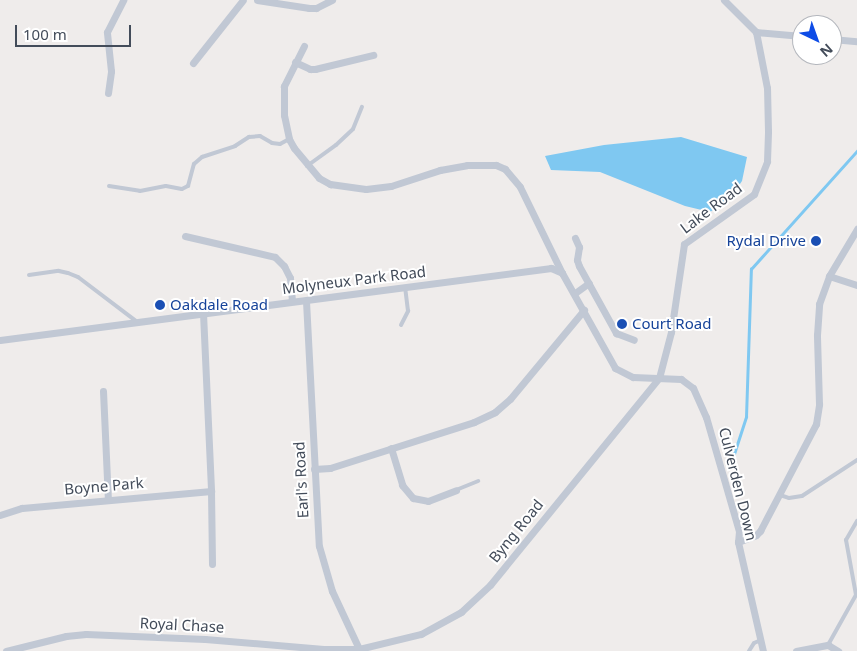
<!DOCTYPE html>
<html>
<head>
<meta charset="utf-8">
<style>
	body { margin:0 }
	#map { position:relative; width:857px; height:651px; overflow:hidden; background:#efeceb; font-family:"Noto Sans",sans-serif }
	div>[style] { position:absolute }
	[style*='--x'] { left:calc(var(--x)*1px); top:calc(var(--y)*1px); width:calc(var(--w)*1px); rotate:calc(var(--a)*1deg) }
	.water>* { inset:0; background:#7fc8f1 }
	.stream>* { height:2.5px; margin:-1.25px; padding:0 1.25px; transform-origin:1.25px; border-radius:1.25px; background:#7fc8f1 }
	.lane>* { height:4px; margin:-2px; padding:0 2px; transform-origin:2px; border-radius:2px; background:#c1c8d4 }
	.street>* { height:7px; margin:-3.5px; padding:0 3.5px; transform-origin:3.5px; border-radius:3.5px; background:#c1c8d4 }
	.dots>* { width:14px; height:14px; translate:-50% -50%; box-sizing:border-box; border:2px solid #fff; border-radius:50% }
	span { translate:-50% -50%; white-space:nowrap; text-align:center; line-height:1.15; -webkit-text-stroke:4px #fff; paint-order:stroke }
	.street-label { font-size:15px; color:#434c5a }
	.transit-label { font-size:15px; color:#164399 }
	.right { translate:-100% -50%; text-align:right }
	.left { translate:0 -50%; text-align:left }
	.north { position:absolute; left:792px; top:15px; width:50px; height:50px; box-sizing:border-box; background:#fff; border:1px solid #b4b7bd; border-radius:50%; rotate:138deg; font-size:14px; font-weight:700; line-height:20px; text-align:center; color:#434c5a }
	.north::after { content:''; display:block; margin:auto; width:18px; height:22px; background:#0e4ce6; clip-path:polygon(50% 0,100% 100%,50% 72%,0 100%) }
	.scale { position:absolute; left:15px; top:25px; width:116px; height:22px; box-sizing:border-box; border:2px solid #434c5a; border-top:0; padding-left:6px; font-size:15px; line-height:18px; white-space:nowrap; color:#434c5a; -webkit-text-stroke:4px #fff; paint-order:stroke }
</style>
</head>
<body>
<div id="map">
	<div class="water">
		<i style="clip-path:polygon(681px 137px,747px 157px,742px 181px,729px 200px,710px 212px,685px 206px,600px 172px,551px 170px,545px 156px,604px 145px)"></i>
	</div>
	<div class="stream">
		<i style="--x:734;--y:454;--w:39;--a:-72"></i>
		<i style="--x:746;--y:417;--w:148;--a:-88.1"></i>
		<i style="--x:751;--y:269;--w:159;--a:-48.1"></i>
	</div>
	<div class="lane">
		<i style="--x:307;--y:166;--w:36;--a:-36"></i>
		<i style="--x:336;--y:145;--w:23;--a:-43"></i>
		<i style="--x:353;--y:129;--w:24;--a:-68"></i>
		<i style="--x:109;--y:186;--w:31;--a:9"></i>
		<i style="--x:140;--y:191;--w:26;--a:-11"></i>
		<i style="--x:166;--y:186;--w:16;--a:11"></i>
		<i style="--x:182;--y:189;--w:7;--a:-27"></i>
		<i style="--x:188;--y:186;--w:23;--a:-75"></i>
		<i style="--x:194;--y:164;--w:11;--a:-41"></i>
		<i style="--x:202;--y:157;--w:35;--a:-18"></i>
		<i style="--x:235;--y:146;--w:17;--a:-33"></i>
		<i style="--x:249;--y:137;--w:11;--a:-5"></i>
		<i style="--x:260;--y:136;--w:14;--a:30"></i>
		<i style="--x:272;--y:143;--w:8;--a:7"></i>
		<i style="--x:280;--y:144;--w:10;--a:-29"></i>
		<i style="--x:29;--y:275;--w:30;--a:-8"></i>
		<i style="--x:59;--y:271;--w:9;--a:13"></i>
		<i style="--x:68;--y:273;--w:11;--a:22"></i>
		<i style="--x:78;--y:277;--w:73;--a:37.2"></i>
		<i style="--x:401;--y:325;--w:16;--a:-63"></i>
		<i style="--x:408;--y:311;--w:23;--a:-97"></i>
		<i style="--x:456;--y:490;--w:24;--a:-22"></i>
		<i style="--x:780;--y:495;--w:9;--a:18"></i>
		<i style="--x:789;--y:498;--w:13;--a:-9"></i>
		<i style="--x:802;--y:496;--w:66;--a:-33.2"></i>
		<i style="--x:828;--y:645;--w:57;--a:-60.8"></i>
		<i style="--x:856;--y:595;--w:56;--a:-100.3"></i>
		<i style="--x:846;--y:540;--w:22;--a:-60"></i>
		<i style="--x:749;--y:651;--w:9;--a:-58"></i>
		<i style="--x:754;--y:643;--w:8;--a:-23"></i>
	</div>
	<div class="street">
		<i style="--x:257;--y:0;--w:53;--a:8.7"></i>
		<i style="--x:309;--y:8;--w:7;--a:0"></i>
		<i style="--x:316;--y:8;--w:18;--a:-27"></i>
		<i style="--x:724;--y:0;--w:45;--a:45"></i>
		<i style="--x:756;--y:32;--w:46;--a:5"></i>
		<i style="--x:832;--y:39;--w:25;--a:5"></i>
		<i style="--x:304;--y:46;--w:45;--a:116.6"></i>
		<i style="--x:284;--y:86;--w:29;--a:90"></i>
		<i style="--x:284;--y:115;--w:25;--a:78"></i>
		<i style="--x:289;--y:139;--w:10;--a:61"></i>
		<i style="--x:294;--y:148;--w:39;--a:50"></i>
		<i style="--x:319;--y:178;--w:13;--a:29"></i>
		<i style="--x:330;--y:184;--w:36;--a:8"></i>
		<i style="--x:366;--y:189;--w:25;--a:-7"></i>
		<i style="--x:391;--y:186;--w:52;--a:-18.1"></i>
		<i style="--x:440;--y:170;--w:27;--a:-10"></i>
		<i style="--x:467;--y:165;--w:29;--a:0"></i>
		<i style="--x:496;--y:165;--w:10;--a:24"></i>
		<i style="--x:505;--y:169;--w:23;--a:50"></i>
		<i style="--x:520;--y:187;--w:96;--a:64"></i>
		<i style="--x:562;--y:273;--w:109;--a:60.8"></i>
		<i style="--x:615;--y:368;--w:20;--a:27"></i>
		<i style="--x:633;--y:377;--w:48;--a:2.4"></i>
		<i style="--x:681;--y:379;--w:15;--a:37"></i>
		<i style="--x:693;--y:388;--w:32;--a:66"></i>
		<i style="--x:706;--y:417;--w:119;--a:73.9"></i>
		<i style="--x:739;--y:531;--w:11;--a:95"></i>
		<i style="--x:738;--y:542;--w:112;--a:77.1"></i>
		<i style="--x:295;--y:62;--w:17;--a:25"></i>
		<i style="--x:310;--y:69;--w:5;--a:0"></i>
		<i style="--x:315;--y:69;--w:60;--a:-13.6"></i>
		<i style="--x:193;--y:63;--w:80;--a:-51.6"></i>
		<i style="--x:108;--y:93;--w:22;--a:-82"></i>
		<i style="--x:111;--y:71;--w:39;--a:-96"></i>
		<i style="--x:107;--y:32;--w:36;--a:-63"></i>
		<i style="--x:185;--y:236;--w:92;--a:13.1"></i>
		<i style="--x:275;--y:257;--w:13;--a:45"></i>
		<i style="--x:284;--y:266;--w:13;--a:63"></i>
		<i style="--x:290;--y:278;--w:23;--a:85"></i>
		<i style="--x:575;--y:238;--w:10;--a:66"></i>
		<i style="--x:579;--y:247;--w:13;--a:99"></i>
		<i style="--x:577;--y:260;--w:6;--a:72"></i>
		<i style="--x:579;--y:266;--w:77;--a:61.1"></i>
		<i style="--x:616;--y:333;--w:19;--a:21"></i>
		<i style="--x:829;--y:276;--w:29;--a:18"></i>
		<i style="--x:575;--y:293;--w:17;--a:-36"></i>
		<i style="--x:306;--y:301;--w:245;--a:87"></i>
		<i style="--x:319;--y:546;--w:47;--a:73.9"></i>
		<i style="--x:332;--y:591;--w:66;--a:65"></i>
		<i style="--x:203;--y:313;--w:178;--a:87.4"></i>
		<i style="--x:211;--y:491;--w:73;--a:89.2"></i>
		<i style="--x:0;--y:340;--w:556;--a:-7.44"></i>
		<i style="--x:551;--y:268;--w:12;--a:24"></i>
		<i style="--x:103;--y:391;--w:109;--a:87.4"></i>
		<i style="--x:391;--y:448;--w:39;--a:73"></i>
		<i style="--x:402;--y:485;--w:17;--a:50"></i>
		<i style="--x:413;--y:498;--w:15;--a:11"></i>
		<i style="--x:428;--y:501;--w:30;--a:-21"></i>
		<i style="--x:314;--y:469;--w:16;--a:-4"></i>
		<i style="--x:330;--y:468;--w:151;--a:-17.7"></i>
		<i style="--x:474;--y:422;--w:23;--a:-25"></i>
		<i style="--x:495;--y:412;--w:20;--a:-41"></i>
		<i style="--x:510;--y:399;--w:116;--a:-50.3"></i>
		<i style="--x:0;--y:515;--w:23;--a:-18"></i>
		<i style="--x:22;--y:508;--w:190;--a:-5.1"></i>
		<i style="--x:738;--y:542;--w:19;--a:-21"></i>
		<i style="--x:756;--y:535;--w:6;--a:-45"></i>
		<i style="--x:760;--y:531;--w:121;--a:-62.4"></i>
		<i style="--x:816;--y:424;--w:20;--a:-81"></i>
		<i style="--x:819;--y:404;--w:69;--a:-91.7"></i>
		<i style="--x:817;--y:335;--w:31;--a:-86"></i>
		<i style="--x:819;--y:304;--w:30;--a:-70"></i>
		<i style="--x:829;--y:276;--w:55;--a:-59.2"></i>
		<i style="--x:6;--y:651;--w:62;--a:-14"></i>
		<i style="--x:66;--y:636;--w:20;--a:-6"></i>
		<i style="--x:86;--y:634;--w:119;--a:2.4"></i>
		<i style="--x:205;--y:639;--w:119;--a:4.8"></i>
		<i style="--x:324;--y:649;--w:35;--a:0"></i>
		<i style="--x:359;--y:649;--w:64;--a:-13.6"></i>
		<i style="--x:421;--y:634;--w:46;--a:-28.8"></i>
		<i style="--x:461;--y:612;--w:40;--a:-43"></i>
		<i style="--x:490;--y:585;--w:267;--a:-50.8"></i>
		<i style="--x:659;--y:378;--w:48;--a:-75.4"></i>
		<i style="--x:671;--y:332;--w:89;--a:-81.6"></i>
		<i style="--x:684;--y:244;--w:86;--a:-35.5"></i>
		<i style="--x:754;--y:194;--w:35;--a:-68"></i>
		<i style="--x:767;--y:161;--w:30;--a:-88"></i>
		<i style="--x:768;--y:131;--w:43;--a:-91.3"></i>
		<i style="--x:767;--y:88;--w:57;--a:-101.1"></i>
		<i style="--x:796;--y:651;--w:33;--a:-11"></i>
		<i style="--x:828;--y:645;--w:12;--a:31"></i>
	</div>
	<div class="dots">
		<i style="left:816px;top:241px;background:#1a4fb4"></i>
		<i style="left:160px;top:305px;background:#1a4fb4"></i>
		<i style="left:622px;top:324px;background:#1a4fb4"></i>
	</div>
	<div class="street-label">
		<span style="left:711px;top:208px;rotate:-37deg">Lake Road</span>
		<span style="left:354px;top:280px;rotate:-7deg">Molyneux Park Road</span>
		<span style="left:301px;top:480px;rotate:-93deg">Earl's Road</span>
		<span style="left:738px;top:484px;rotate:76deg">Culverden Down</span>
		<span style="left:104px;top:486px;rotate:-5deg">Boyne Park</span>
		<span style="left:516px;top:531px;rotate:-51deg">Byng Road</span>
		<span style="left:182px;top:625px;rotate:3deg">Royal Chase</span>
	</div>
	<div class="transit-label">
		<span class="right" style="left:806px;top:241px">Rydal Drive</span>
		<span class="left" style="left:170px;top:305px">Oakdale Road</span>
		<span class="left" style="left:632px;top:324px">Court Road</span>
	</div>
	<div class="north">N</div>
	<div class="scale">100 m</div>
</div>
</body>
</html>
